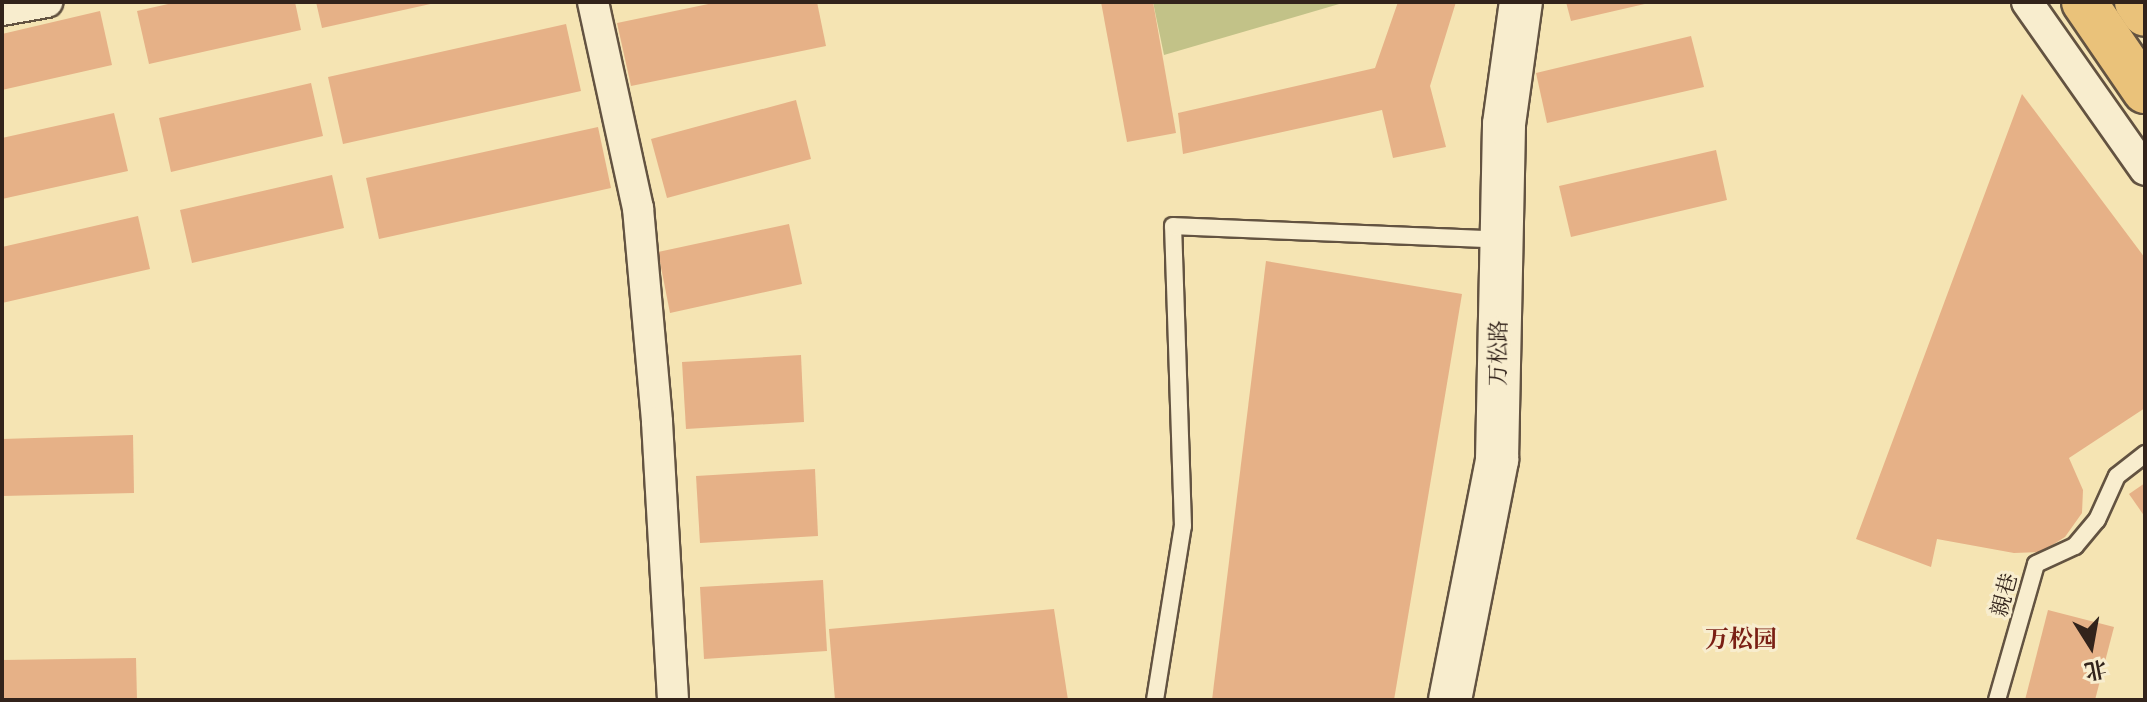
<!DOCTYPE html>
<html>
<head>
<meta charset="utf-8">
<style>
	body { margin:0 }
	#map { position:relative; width:2147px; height:702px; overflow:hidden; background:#f5e4b3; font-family:"IM FELL French Canon","Noto Serif SC",serif }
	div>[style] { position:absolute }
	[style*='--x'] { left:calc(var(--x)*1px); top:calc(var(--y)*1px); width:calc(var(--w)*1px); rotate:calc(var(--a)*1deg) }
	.green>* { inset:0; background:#c2c288 }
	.building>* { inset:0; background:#e6b187 }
	.roads { filter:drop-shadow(2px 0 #635341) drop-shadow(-2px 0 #635341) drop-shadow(0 2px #635341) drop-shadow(0 -2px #635341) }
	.lane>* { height:16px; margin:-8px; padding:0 8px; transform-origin:8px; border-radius:8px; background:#f8edce }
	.street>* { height:30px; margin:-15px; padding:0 15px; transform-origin:15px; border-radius:15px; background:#f8edce }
	.secondary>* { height:42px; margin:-21px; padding:0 21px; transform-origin:21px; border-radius:21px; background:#f8edce }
	.primary>* { height:44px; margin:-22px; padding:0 22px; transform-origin:22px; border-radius:22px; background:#eac27a }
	span { translate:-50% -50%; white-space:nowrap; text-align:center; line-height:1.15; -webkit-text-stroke:6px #f8edce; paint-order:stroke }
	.street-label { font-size:22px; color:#32231b }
	.neighbourhood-label { font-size:24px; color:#7a1f14; font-weight:700 }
	.frame { position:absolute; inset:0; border:4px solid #32231b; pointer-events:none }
	.north { position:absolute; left:2051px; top:606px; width:80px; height:80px; -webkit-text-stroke:6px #f8edce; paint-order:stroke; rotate:169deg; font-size:22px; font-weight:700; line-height:32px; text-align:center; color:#32231b }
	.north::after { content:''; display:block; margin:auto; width:28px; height:36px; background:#32231b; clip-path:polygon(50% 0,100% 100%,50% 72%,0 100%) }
</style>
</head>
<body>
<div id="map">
	<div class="green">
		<i style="clip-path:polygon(1153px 2px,1346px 2px,1164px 55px)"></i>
	</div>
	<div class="building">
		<i style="clip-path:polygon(177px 2px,295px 2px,301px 30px,149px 64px,137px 11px)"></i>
		<i style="clip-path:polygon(316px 2px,435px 2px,435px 3px,322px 28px)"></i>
		<i style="clip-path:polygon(718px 2px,817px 2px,826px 46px,631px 86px,617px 23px)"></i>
		<i style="clip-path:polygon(1101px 2px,1153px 2px,1176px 133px,1127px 142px)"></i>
		<i style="clip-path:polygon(1398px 2px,1456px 2px,1430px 86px,1446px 147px,1393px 158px,1382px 110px,1183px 154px,1178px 113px,1375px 68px)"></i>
		<i style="clip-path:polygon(1566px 2px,1648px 2px,1649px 3px,1571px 21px)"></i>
		<i style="clip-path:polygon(100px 11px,112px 65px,2px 90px,2px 34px)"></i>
		<i style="clip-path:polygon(566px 24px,581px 91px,343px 144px,328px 77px)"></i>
		<i style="clip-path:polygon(1691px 36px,1704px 87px,1547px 123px,1536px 73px)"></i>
		<i style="clip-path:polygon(311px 83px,323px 136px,171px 172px,159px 118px)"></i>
		<i style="clip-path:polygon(2022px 94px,2145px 258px,2145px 408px,2069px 458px,2083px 490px,2082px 513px,2065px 537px,2041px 552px,2014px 553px,1937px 539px,1931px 567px,1856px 539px)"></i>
		<i style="clip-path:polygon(796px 100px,811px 159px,667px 198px,651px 139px)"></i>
		<i style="clip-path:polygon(114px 113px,128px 171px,2px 199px,2px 138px)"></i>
		<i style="clip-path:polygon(598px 127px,611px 188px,379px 239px,366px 178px)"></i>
		<i style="clip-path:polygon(1716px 150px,1727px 200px,1571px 237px,1559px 186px)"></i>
		<i style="clip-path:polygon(332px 175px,344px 228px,192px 263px,180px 210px)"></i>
		<i style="clip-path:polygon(138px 216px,150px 269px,2px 303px,2px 247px)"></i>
		<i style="clip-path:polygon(789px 224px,802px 284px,670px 313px,658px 252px)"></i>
		<i style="clip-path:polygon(1266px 261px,1462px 294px,1394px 700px,1212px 700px)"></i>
		<i style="clip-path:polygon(801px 355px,804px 422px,686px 429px,682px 362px)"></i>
		<i style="clip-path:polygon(133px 435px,134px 493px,2px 496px,2px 439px)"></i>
		<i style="clip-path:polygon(815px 469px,818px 536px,700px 543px,696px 476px)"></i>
		<i style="clip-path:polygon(2145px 483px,2145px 517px,2129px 494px)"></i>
		<i style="clip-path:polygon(823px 580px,827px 651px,704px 659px,700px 587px)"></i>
		<i style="clip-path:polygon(1054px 609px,1068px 700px,835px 700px,829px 629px)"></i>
		<i style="clip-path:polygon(2048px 610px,2114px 627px,2095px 700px,2025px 700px)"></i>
		<i style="clip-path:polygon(136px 658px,137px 700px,2px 700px,2px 660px)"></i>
	</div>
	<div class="roads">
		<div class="lane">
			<i style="--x:1155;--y:700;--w:176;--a:-80.9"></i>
			<i style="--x:1183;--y:526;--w:300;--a:-91.9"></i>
			<i style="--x:1173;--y:226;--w:328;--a:2.4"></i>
			<i style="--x:1997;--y:700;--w:141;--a:-74"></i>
			<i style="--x:2036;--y:564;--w:43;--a:-24.8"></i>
			<i style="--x:2075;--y:546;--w:34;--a:-50"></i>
			<i style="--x:2097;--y:520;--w:48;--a:-65.6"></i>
			<i style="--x:2117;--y:476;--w:36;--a:-38"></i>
		</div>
		<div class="street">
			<i style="--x:593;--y:2;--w:211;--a:77.7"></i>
			<i style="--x:638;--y:208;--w:215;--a:84.9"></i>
			<i style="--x:657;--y:422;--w:278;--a:86.7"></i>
			<i style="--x:2027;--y:2;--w:205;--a:54.9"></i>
			<i style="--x:2;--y:10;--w:46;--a:-10.1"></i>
		</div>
		<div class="secondary">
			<i style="--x:1450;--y:700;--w:245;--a:-78.9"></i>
			<i style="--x:1497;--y:460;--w:336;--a:-88.8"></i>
			<i style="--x:1504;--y:124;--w:123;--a:-82.1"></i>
		</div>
		<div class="primary">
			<i style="--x:2084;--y:2;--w:108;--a:55.6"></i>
			<i style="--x:2137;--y:2;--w:14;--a:56"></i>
		</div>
	</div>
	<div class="street-label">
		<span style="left:1499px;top:353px;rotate:-89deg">万松路</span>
		<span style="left:2005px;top:595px;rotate:-75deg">親巷</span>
	</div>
	<div class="neighbourhood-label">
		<span style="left:1741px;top:640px">万松园</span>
	</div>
	<div class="frame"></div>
	<div class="north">北</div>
</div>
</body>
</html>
